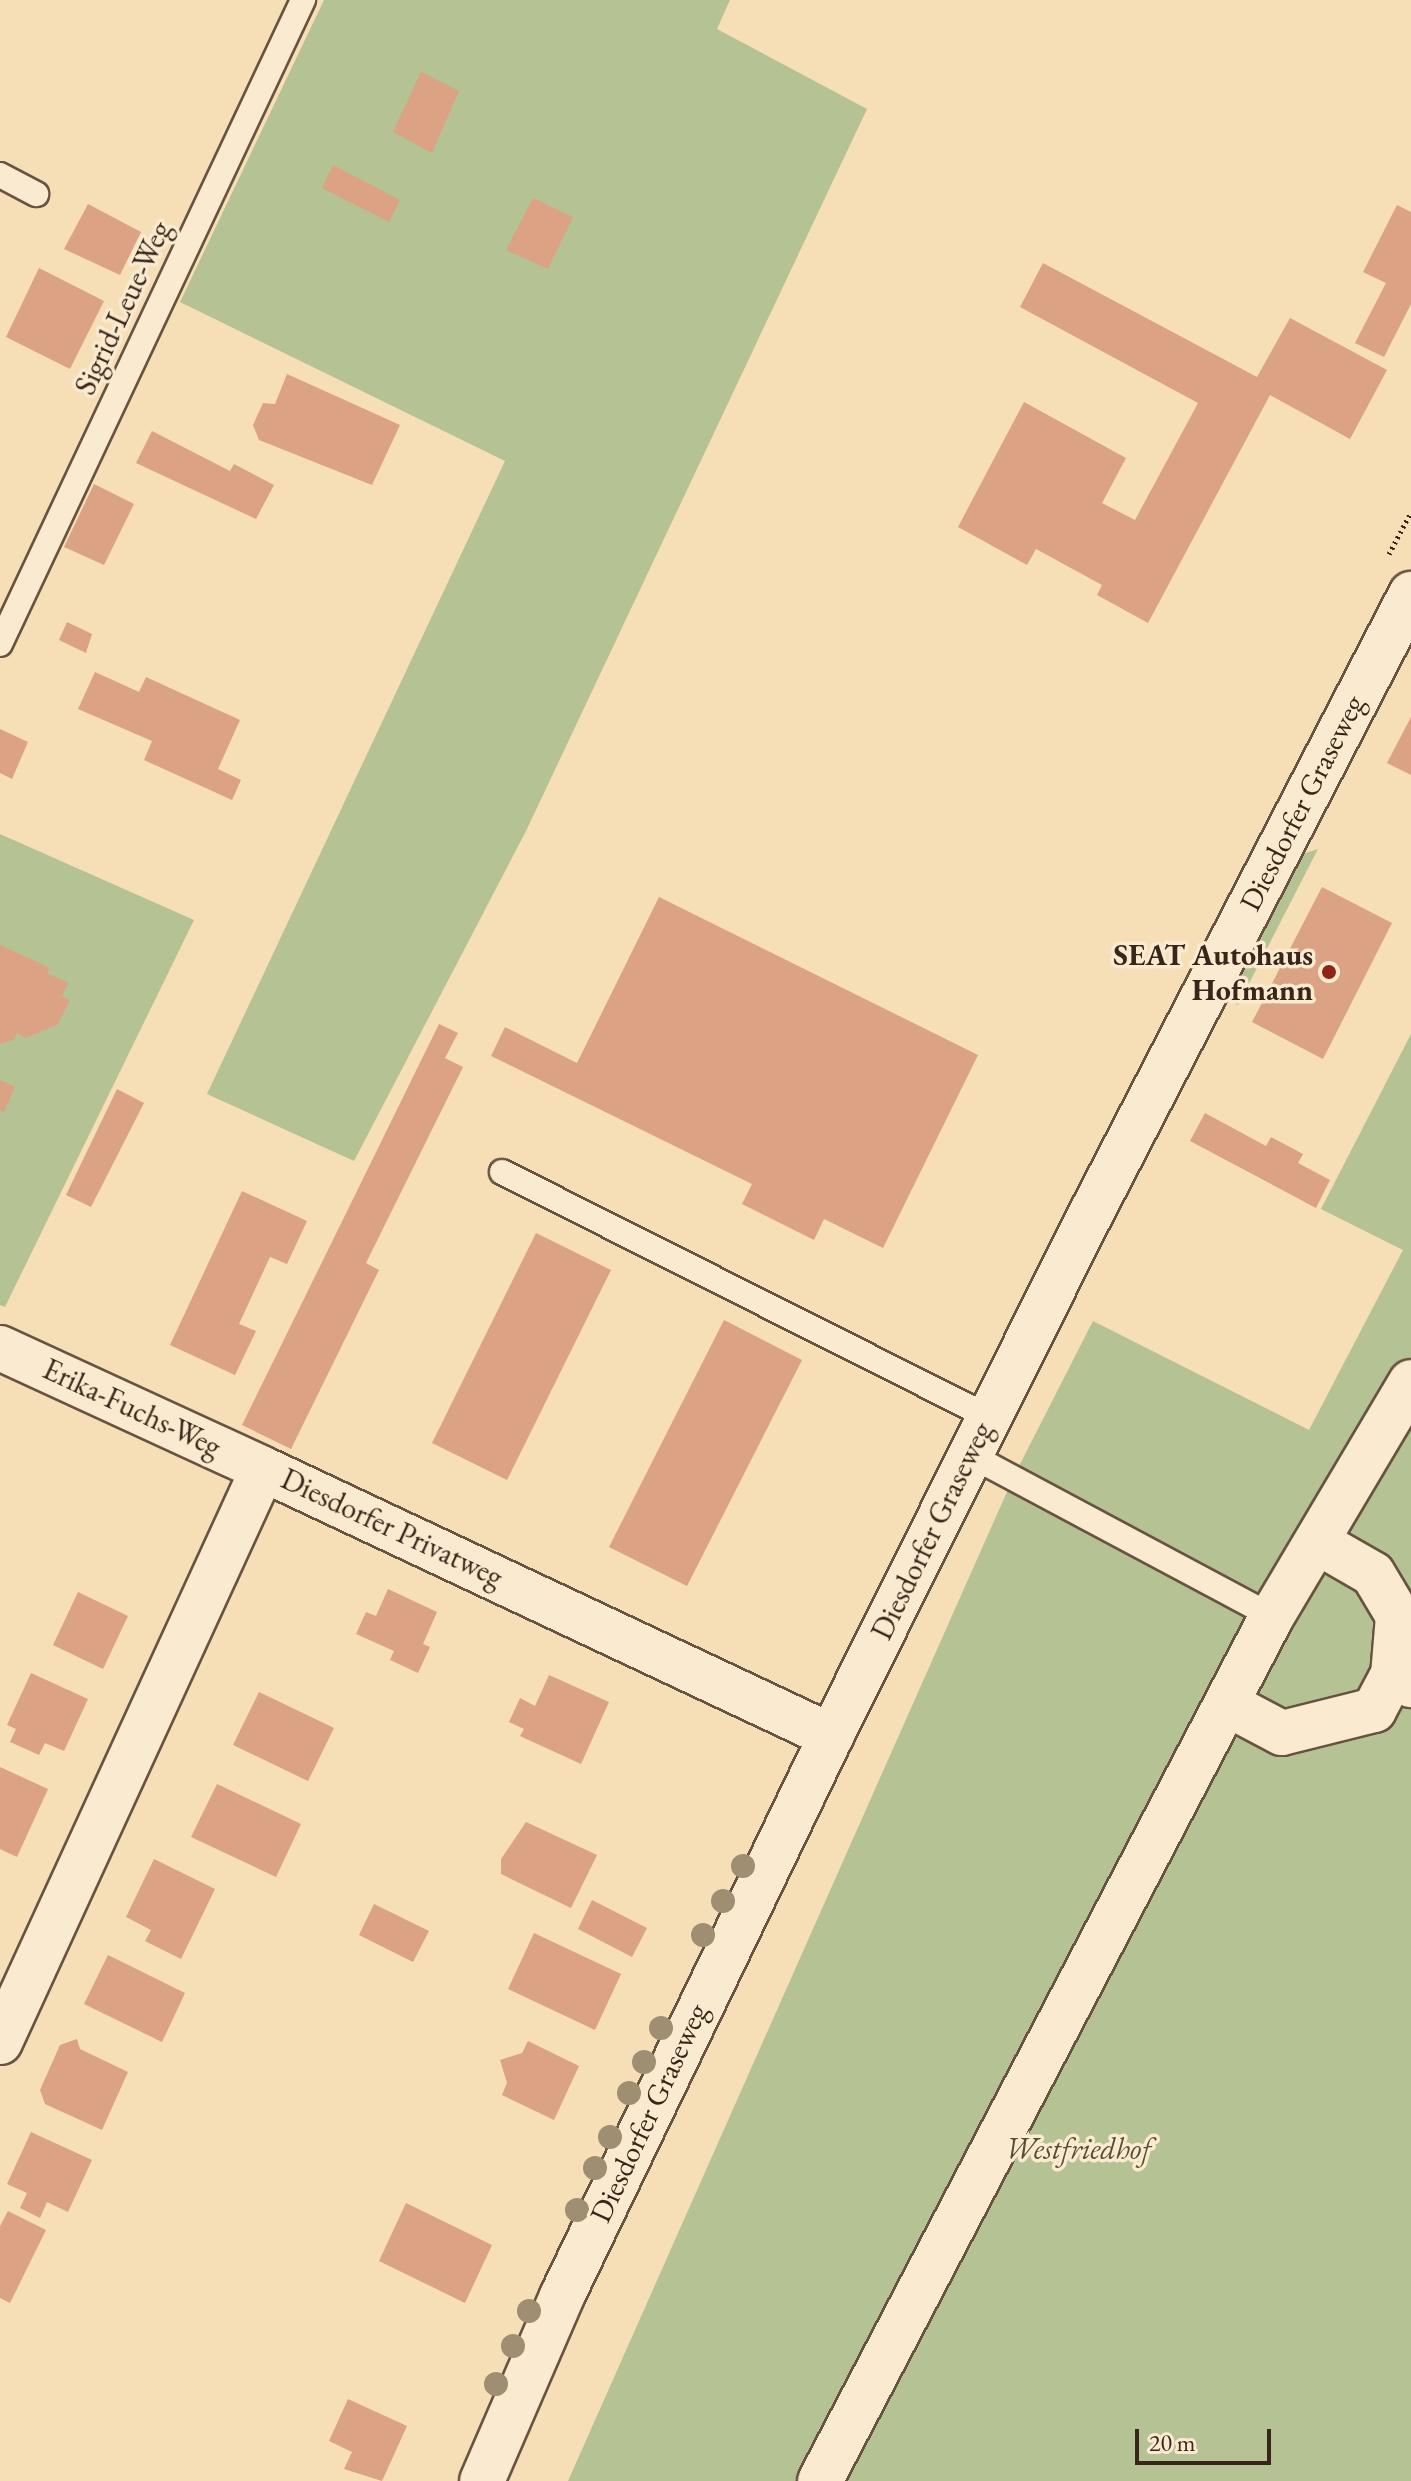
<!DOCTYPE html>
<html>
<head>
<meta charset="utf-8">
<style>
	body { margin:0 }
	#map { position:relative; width:1411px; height:2481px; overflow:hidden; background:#f6deb6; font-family:"EB Garamond",serif }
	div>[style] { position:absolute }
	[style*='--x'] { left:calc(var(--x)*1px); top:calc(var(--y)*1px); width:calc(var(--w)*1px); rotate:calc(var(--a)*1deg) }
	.green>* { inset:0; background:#b5c293 }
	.building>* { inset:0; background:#dba284 }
	.path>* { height:5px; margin-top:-2.5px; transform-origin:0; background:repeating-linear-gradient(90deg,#392519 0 2px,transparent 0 6px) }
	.roads { filter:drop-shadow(2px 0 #685340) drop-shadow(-2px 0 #685340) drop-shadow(0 2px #685340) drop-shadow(0 -2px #685340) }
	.lane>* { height:24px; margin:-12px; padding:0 12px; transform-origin:12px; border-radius:12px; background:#f9ead0 }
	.street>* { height:44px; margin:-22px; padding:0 22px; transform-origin:22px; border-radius:22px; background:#f9ead0 }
	.secondary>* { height:44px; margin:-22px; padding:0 22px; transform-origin:22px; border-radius:22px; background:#f9ead0 }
	.trees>* { width:24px; height:24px; margin:-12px; border-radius:50%; background:#9f8e71 }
	.dots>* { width:22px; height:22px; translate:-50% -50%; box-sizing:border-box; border:4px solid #f9ead0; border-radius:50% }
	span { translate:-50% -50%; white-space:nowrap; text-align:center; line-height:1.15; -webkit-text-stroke:7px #f9ead0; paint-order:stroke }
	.street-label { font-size:30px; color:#392519 }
	.poi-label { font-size:30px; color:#392519; font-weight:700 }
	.right { translate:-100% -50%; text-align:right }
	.park-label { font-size:30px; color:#584c38; font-style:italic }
	.scale { position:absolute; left:1135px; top:2429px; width:136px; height:36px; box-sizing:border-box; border:4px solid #392519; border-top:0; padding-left:10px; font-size:24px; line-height:28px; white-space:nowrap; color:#392519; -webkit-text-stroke:6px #f9ead0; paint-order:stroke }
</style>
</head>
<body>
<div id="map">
	<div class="green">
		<i style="clip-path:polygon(324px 0,730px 0,717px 29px,867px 109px,526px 831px,354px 1161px,207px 1094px,505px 461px,180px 302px)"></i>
		<i style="clip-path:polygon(0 834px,194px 920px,5px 1307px,0 1305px)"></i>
		<i style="clip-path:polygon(1318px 849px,1238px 1005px,1229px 1000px,1303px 854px)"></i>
		<i style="clip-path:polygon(1411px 1034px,1411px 2481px,568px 2481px,1014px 1476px,1093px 1321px,1309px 1430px,1403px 1250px,1321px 1209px)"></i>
	</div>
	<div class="building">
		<i style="clip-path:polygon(421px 72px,459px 91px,432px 153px,393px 132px)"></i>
		<i style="clip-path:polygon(333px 165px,400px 200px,389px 222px,322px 188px)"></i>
		<i style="clip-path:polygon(533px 198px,573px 217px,548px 269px,506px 250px)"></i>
		<i style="clip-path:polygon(88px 204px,141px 232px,120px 275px,64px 249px)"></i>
		<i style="clip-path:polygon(1397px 205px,1411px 212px,1411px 304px,1384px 357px,1355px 343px,1386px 283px,1363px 272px)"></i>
		<i style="clip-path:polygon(1043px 263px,1257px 377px,1290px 318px,1387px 370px,1350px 439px,1270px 395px,1148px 623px,1097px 595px,1102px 585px,1036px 549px,1027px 565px,958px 527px,1024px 402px,1126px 458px,1102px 503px,1135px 520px,1198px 403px,1020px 307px)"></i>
		<i style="clip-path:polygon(39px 268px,104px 301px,70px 369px,6px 337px)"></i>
		<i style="clip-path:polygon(287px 374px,400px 425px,372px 485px,259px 440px,253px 425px,263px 403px,275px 404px)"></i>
		<i style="clip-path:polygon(152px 431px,230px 471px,234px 464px,274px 485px,256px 519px,136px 463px)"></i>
		<i style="clip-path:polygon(94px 484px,134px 504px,104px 565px,64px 547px)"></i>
		<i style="clip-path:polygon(67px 622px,92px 634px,86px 653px,59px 640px)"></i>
		<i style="clip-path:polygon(95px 672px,139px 692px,146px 677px,240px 720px,218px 769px,241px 780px,232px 800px,144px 760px,152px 741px,78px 709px)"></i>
		<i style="clip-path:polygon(1411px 717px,1411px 775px,1387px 763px)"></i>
		<i style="clip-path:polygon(0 729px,28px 742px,12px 779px,0 773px)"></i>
		<i style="clip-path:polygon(1322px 887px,1392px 923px,1323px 1059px,1252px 1022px)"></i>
		<i style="clip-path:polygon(659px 897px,978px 1055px,883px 1248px,824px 1219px,814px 1240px,742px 1204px,752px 1184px,491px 1056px,505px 1027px,577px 1063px)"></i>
		<i style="clip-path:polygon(0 945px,50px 968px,47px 973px,68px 983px,62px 996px,70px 1000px,57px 1025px,25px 1038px,17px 1033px,13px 1040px,0 1044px)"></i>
		<i style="clip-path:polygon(439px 1024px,458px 1033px,445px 1058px,463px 1067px,366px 1263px,379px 1270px,291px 1449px,242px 1425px)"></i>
		<i style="clip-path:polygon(0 1080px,15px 1087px,4px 1112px,0 1110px)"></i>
		<i style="clip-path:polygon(117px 1089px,144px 1103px,91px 1207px,66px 1195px)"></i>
		<i style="clip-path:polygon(1205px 1113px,1266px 1146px,1271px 1137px,1303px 1154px,1298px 1163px,1330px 1180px,1316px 1208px,1190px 1141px)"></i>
		<i style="clip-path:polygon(242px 1191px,307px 1221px,287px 1264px,270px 1257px,239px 1324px,256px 1331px,235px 1375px,170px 1345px)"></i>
		<i style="clip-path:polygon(536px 1233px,611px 1270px,507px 1480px,432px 1443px)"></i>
		<i style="clip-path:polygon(724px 1320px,802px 1360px,687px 1586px,609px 1547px)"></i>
		<i style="clip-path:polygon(388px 1589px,437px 1612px,423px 1644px,430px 1647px,418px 1673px,390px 1660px,394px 1651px,356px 1634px,366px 1612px,376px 1616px)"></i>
		<i style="clip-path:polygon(78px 1592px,128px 1616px,103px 1669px,53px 1645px)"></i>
		<i style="clip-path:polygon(31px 1673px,88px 1699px,64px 1751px,45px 1743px,39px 1755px,10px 1742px,16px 1729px,7px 1725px)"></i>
		<i style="clip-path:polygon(549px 1675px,609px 1702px,581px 1764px,520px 1736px,524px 1729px,509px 1722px,520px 1698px,535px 1706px)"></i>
		<i style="clip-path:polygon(259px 1692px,334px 1728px,308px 1781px,233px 1745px)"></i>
		<i style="clip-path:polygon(0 1767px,48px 1789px,17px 1857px,0 1849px)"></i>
		<i style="clip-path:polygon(217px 1784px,301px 1824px,276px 1877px,191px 1837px)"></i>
		<i style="clip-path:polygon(526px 1822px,597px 1855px,571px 1908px,501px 1874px,501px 1859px)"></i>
		<i style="clip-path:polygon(154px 1859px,215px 1889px,181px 1959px,145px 1941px,151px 1930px,126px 1917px)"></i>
		<i style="clip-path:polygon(592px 1900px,647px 1928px,632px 1957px,578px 1929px)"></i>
		<i style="clip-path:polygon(374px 1904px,429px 1931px,413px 1962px,359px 1935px)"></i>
		<i style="clip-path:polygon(534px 1933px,621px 1974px,595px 2030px,508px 1989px)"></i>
		<i style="clip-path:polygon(108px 1955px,185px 1993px,162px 2042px,84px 2004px)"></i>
		<i style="clip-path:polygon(77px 2039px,80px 2049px,128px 2072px,102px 2130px,45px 2104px,40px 2090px,60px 2045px)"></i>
		<i style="clip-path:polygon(528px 2041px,579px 2066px,554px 2120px,502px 2095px,507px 2083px,500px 2060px,522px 2053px)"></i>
		<i style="clip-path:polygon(31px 2132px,92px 2160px,68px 2212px,47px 2202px,40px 2218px,20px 2208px,27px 2193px,7px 2184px)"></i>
		<i style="clip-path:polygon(406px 2203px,492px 2245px,465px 2303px,379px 2261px)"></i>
		<i style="clip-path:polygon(8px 2211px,46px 2230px,10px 2303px,0 2298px,0 2226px)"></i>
		<i style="clip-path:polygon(348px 2399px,407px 2426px,382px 2481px,344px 2469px,352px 2452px,329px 2441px)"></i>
	</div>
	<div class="path">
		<i style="--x:1389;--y:554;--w:47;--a:-62.4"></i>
	</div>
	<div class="roads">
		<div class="lane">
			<i style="--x:0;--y:175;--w:41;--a:27.8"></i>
			<i style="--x:0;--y:644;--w:712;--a:-64.8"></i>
			<i style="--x:502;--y:1172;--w:545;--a:26.71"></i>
			<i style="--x:970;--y:1455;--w:342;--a:28.1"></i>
		</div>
		<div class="street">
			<i style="--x:0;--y:1348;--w:289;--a:24.7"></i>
			<i style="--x:1319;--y:1543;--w:62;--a:29.9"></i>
			<i style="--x:1373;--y:1574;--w:49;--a:59.2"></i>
			<i style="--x:1398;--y:1616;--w:59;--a:94.8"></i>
			<i style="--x:1393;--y:1675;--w:21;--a:29"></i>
			<i style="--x:1227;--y:1704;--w:62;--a:27.8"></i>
			<i style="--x:1282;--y:1733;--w:95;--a:-14"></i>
			<i style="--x:1374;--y:1710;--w:40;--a:-62"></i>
			<i style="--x:0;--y:2042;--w:630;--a:-65.35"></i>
			<i style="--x:263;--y:1469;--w:628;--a:25.18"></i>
			<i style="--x:820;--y:2481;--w:976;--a:-62.41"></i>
			<i style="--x:1272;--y:1616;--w:272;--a:-59.3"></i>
		</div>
		<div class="secondary">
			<i style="--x:482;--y:2481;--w:202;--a:-66.6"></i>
			<i style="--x:562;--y:2296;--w:621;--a:-64.34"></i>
			<i style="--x:831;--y:1736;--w:566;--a:-63.57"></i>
			<i style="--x:1083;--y:1229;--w:715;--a:-62.68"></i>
		</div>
	</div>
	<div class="trees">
		<i style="left:743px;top:1866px"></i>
		<i style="left:723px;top:1901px"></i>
		<i style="left:703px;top:1935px"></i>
		<i style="left:661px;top:2028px"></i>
		<i style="left:644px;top:2062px"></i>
		<i style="left:629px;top:2093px"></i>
		<i style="left:610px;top:2137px"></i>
		<i style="left:595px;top:2168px"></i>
		<i style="left:577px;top:2210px"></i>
		<i style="left:529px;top:2311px"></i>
		<i style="left:513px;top:2346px"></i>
		<i style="left:496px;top:2384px"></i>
	</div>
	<div class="dots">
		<i style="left:1329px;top:972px;background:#8f2418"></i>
	</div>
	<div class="street-label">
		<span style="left:123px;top:308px;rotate:-65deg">Sigrid-Leue-Weg</span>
		<span style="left:1302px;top:803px;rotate:-63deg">Diesdorfer Graseweg</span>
		<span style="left:132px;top:1408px;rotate:25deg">Erika-Fuchs-Weg</span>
		<span style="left:392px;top:1528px;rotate:25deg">Diesdorfer Privatweg</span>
		<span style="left:932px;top:1531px;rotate:-64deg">Diesdorfer Graseweg</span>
		<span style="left:649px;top:2113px;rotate:-65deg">Diesdorfer Graseweg</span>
	</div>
	<div class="poi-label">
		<span class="right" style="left:1313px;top:972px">SEAT Autohaus<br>Hofmann</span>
	</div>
	<div class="park-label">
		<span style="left:1078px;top:2149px">Westfriedhof</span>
	</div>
	<div class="scale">20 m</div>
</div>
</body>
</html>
